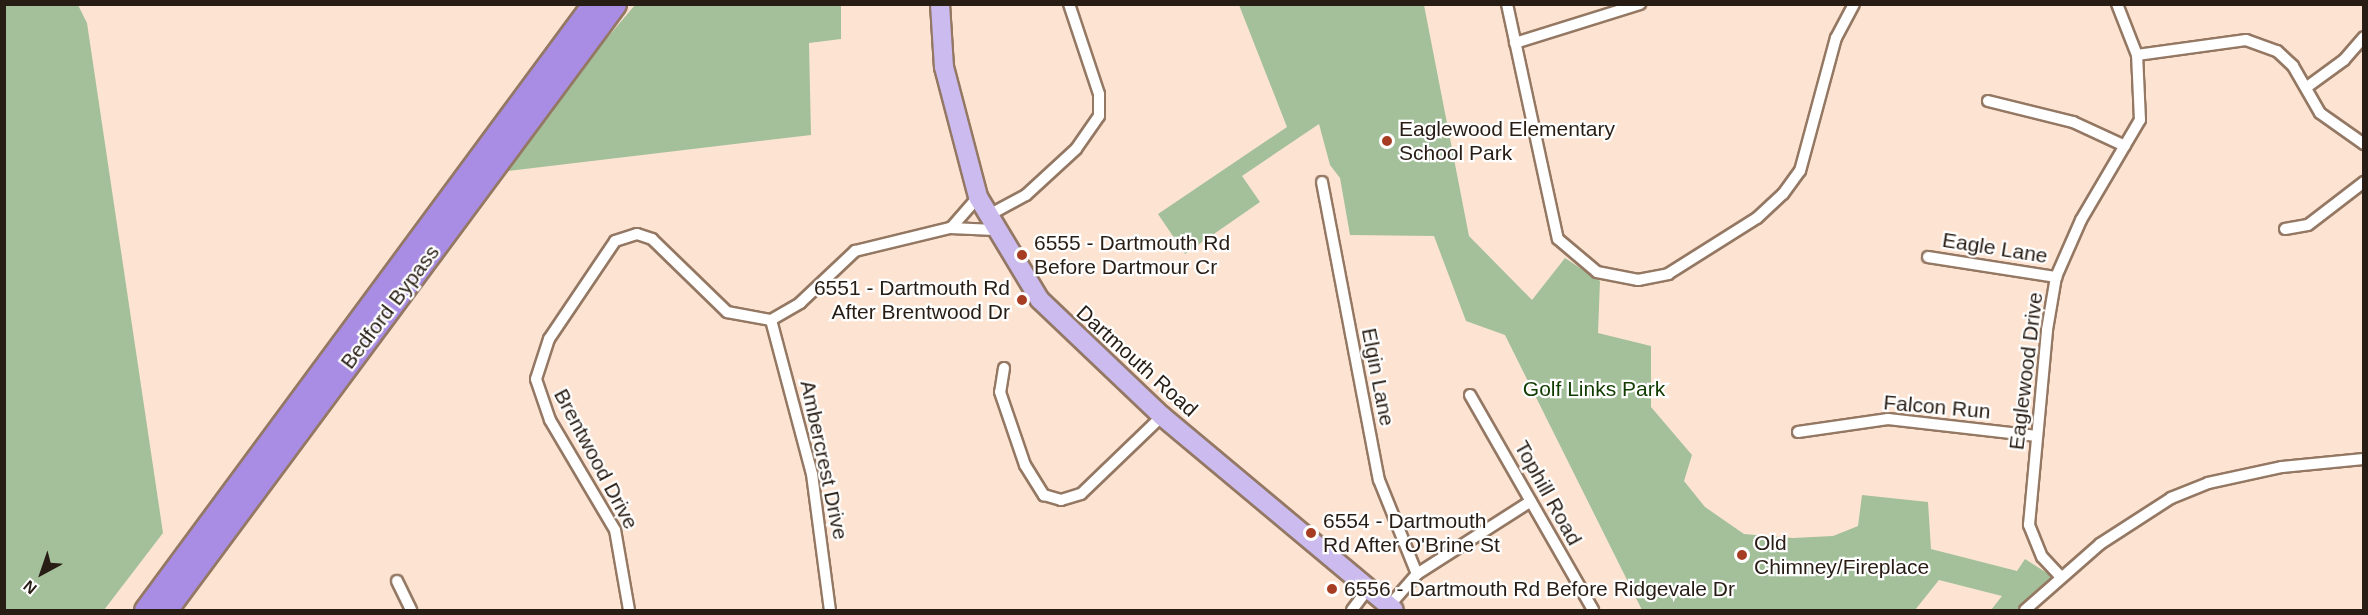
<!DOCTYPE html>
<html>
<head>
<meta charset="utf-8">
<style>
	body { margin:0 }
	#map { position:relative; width:2368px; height:615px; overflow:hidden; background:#fde4d2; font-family:Arial,sans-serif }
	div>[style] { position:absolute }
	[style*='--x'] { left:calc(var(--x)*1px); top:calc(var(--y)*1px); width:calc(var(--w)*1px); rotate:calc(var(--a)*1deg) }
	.green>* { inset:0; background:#a3c09a }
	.roads { filter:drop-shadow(2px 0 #947863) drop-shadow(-2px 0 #947863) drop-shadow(0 2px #947863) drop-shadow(0 -2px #947863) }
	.street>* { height:10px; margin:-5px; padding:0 5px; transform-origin:5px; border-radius:5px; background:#fff }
	.primary>* { height:18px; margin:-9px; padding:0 9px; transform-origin:9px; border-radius:9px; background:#cbbbef }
	.highway>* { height:21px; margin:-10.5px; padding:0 10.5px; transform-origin:10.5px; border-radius:10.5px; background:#a98de5 }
	.dots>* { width:16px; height:16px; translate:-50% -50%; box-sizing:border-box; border:3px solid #fff; border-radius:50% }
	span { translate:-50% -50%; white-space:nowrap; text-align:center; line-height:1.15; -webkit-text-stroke:4.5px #fff; paint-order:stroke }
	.poi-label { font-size:21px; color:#281d14 }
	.left { translate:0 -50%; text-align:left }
	.right { translate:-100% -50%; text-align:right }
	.street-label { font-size:21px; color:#281d14 }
	.park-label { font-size:21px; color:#113c00 }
	.frame { position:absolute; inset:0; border:6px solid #281d14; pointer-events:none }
	.north { position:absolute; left:12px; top:543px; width:60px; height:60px; -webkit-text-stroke:4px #fff; paint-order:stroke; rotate:220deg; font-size:16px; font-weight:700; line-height:24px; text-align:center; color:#281d14 }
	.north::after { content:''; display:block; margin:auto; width:21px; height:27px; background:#281d14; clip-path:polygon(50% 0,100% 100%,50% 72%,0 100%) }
</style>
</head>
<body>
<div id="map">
	<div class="green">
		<i style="clip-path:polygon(4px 5px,78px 5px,87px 23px,163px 533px,104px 610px,5px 610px)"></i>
		<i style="clip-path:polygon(635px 5px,841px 5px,841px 39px,809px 43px,811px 135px,492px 173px)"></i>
		<i style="clip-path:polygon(1239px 5px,1424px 5px,1469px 236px,1532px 300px,1565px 258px,1600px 281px,1598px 333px,1651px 346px,1651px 407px,1692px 455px,1684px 481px,1705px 507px,1744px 534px,1793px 538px,1833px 536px,1858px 526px,1862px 495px,1928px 502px,1931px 549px,2017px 571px,2025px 559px,2055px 578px,2022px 610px,1991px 610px,2002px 596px,1939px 580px,1915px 610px,1642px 610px,1505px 335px,1466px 321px,1434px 236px,1350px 235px,1340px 178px,1330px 165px,1319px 124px,1242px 176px,1260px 202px,1185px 254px,1158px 214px,1287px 127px)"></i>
	</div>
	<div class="roads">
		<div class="street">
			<i style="--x:1507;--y:4;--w:240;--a:77.8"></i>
			<i style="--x:1558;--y:239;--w:51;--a:40.2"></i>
			<i style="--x:1597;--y:272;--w:42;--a:11"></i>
			<i style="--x:1638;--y:280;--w:31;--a:-11"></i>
			<i style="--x:1668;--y:274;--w:105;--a:-32.2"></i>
			<i style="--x:1757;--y:218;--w:35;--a:-43"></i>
			<i style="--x:1783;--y:194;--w:29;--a:-54"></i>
			<i style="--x:1800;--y:171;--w:138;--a:-74.9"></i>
			<i style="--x:1836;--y:38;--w:38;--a:-62"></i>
			<i style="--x:1515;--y:43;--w:131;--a:-17.3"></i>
			<i style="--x:2137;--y:55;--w:110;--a:-7.8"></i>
			<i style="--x:2246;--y:40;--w:33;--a:20"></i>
			<i style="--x:2277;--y:51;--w:22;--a:43"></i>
			<i style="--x:2293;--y:66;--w:54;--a:60.1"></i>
			<i style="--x:2320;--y:113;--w:54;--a:35.2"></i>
			<i style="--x:2307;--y:87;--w:46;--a:-36.1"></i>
			<i style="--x:2344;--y:60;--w:30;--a:-49"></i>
			<i style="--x:1988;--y:101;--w:88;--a:13.9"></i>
			<i style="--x:2073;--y:122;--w:57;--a:24.8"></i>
			<i style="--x:1322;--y:182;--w:303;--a:79.2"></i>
			<i style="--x:1379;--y:480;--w:101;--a:68"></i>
			<i style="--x:987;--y:216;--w:44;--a:-28.3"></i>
			<i style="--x:1026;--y:195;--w:68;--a:-42.6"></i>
			<i style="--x:1076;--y:149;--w:40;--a:-55.1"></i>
			<i style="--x:1099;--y:116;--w:22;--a:-90"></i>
			<i style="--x:1099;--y:94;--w:95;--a:-108.4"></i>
			<i style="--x:951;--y:228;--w:41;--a:-48.9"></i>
			<i style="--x:2285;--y:229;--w:23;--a:-10"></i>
			<i style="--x:2308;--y:225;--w:71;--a:-37.5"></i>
			<i style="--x:1928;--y:257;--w:130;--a:8.9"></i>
			<i style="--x:771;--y:320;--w:159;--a:75.1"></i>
			<i style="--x:812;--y:474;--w:137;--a:82.5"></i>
			<i style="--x:1004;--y:368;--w:24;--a:99"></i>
			<i style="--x:1000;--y:392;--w:77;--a:71.1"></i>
			<i style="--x:1025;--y:465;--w:36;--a:58"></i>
			<i style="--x:1044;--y:495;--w:18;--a:16"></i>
			<i style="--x:1061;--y:500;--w:21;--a:-17"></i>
			<i style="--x:1081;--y:494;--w:112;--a:-43.9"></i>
			<i style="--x:1470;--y:395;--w:248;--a:60.2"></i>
			<i style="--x:1798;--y:432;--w:91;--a:-8.2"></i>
			<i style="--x:1888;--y:419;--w:150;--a:6.5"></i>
			<i style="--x:2060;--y:576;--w:26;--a:-133"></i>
			<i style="--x:2042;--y:557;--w:35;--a:-112"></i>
			<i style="--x:2029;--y:525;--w:196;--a:-84.7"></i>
			<i style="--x:2047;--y:330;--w:54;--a:-80.4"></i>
			<i style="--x:2056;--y:277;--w:62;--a:-66.3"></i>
			<i style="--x:2081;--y:220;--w:116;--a:-59.5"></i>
			<i style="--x:2140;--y:120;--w:65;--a:-92.6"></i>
			<i style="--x:2137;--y:55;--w:55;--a:-111.4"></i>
			<i style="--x:397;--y:581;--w:32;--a:64"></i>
			<i style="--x:1389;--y:606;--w:43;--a:-48.8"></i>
			<i style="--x:1417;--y:574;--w:135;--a:-32.6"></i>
			<i style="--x:629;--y:610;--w:81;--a:-99.9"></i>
			<i style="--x:615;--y:530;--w:128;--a:-120.6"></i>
			<i style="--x:550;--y:420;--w:43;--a:-108.9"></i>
			<i style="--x:536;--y:379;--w:42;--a:-72"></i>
			<i style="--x:549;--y:339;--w:118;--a:-56"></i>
			<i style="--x:615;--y:241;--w:23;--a:-18"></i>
			<i style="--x:637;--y:234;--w:16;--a:18"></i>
			<i style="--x:652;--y:239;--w:105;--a:44.2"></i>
			<i style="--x:727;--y:312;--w:45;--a:10.3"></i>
			<i style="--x:771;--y:320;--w:34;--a:-30"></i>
			<i style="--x:800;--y:303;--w:76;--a:-43.4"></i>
			<i style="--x:855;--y:251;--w:98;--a:-13.6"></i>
			<i style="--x:950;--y:228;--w:45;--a:2.5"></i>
			<i style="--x:1352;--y:610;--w:26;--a:-53"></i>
			<i style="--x:2025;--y:610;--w:100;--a:-41.3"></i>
			<i style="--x:2100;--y:544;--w:85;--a:-32.9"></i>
			<i style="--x:2171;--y:498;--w:40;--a:-22"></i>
			<i style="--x:2208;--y:483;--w:76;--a:-12.2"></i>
			<i style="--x:2282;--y:467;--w:82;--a:-5.6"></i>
		</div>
		<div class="primary">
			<i style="--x:940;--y:4;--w:63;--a:86.4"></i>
			<i style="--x:944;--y:67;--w:134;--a:75.3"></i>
			<i style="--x:978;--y:197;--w:120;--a:59"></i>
			<i style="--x:1040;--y:300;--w:168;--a:43.6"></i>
			<i style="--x:1162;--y:416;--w:302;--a:39.9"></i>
		</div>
		<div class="highway">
			<i style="--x:145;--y:610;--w:754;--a:-53.53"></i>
			<i style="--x:166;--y:610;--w:754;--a:-53.46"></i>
		</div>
	</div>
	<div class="dots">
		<i style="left:1387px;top:141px;background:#a63d22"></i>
		<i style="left:1022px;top:255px;background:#a63d22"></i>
		<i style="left:1022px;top:300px;background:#a63d22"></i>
		<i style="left:1311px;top:533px;background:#a63d22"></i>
		<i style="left:1742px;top:555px;background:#a63d22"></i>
		<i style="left:1332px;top:589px;background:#a63d22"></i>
	</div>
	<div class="poi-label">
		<span class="left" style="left:1399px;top:141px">Eaglewood Elementary<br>School Park</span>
		<span class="left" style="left:1034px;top:255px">6555 - Dartmouth Rd<br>Before Dartmour Cr</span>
		<span class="right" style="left:1010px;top:300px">6551 - Dartmouth Rd<br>After Brentwood Dr</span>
		<span class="left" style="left:1323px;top:533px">6554 - Dartmouth<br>Rd After O'Brine St</span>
		<span class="left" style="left:1754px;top:555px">Old<br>Chimney/Fireplace</span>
		<span class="left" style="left:1344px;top:589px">6556 - Dartmouth Rd Before Ridgevale Dr</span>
	</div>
	<div class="street-label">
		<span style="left:1995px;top:248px;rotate:9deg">Eagle Lane</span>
		<span style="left:390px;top:307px;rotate:-53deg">Bedford Bypass</span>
		<span style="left:1137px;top:361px;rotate:42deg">Dartmouth Road</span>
		<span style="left:2026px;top:371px;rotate:-83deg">Eaglewood Drive</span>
		<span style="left:1378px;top:377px;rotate:79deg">Elgin Lane</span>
		<span style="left:1937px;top:407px;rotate:5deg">Falcon Run</span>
		<span style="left:596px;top:459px;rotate:62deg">Brentwood Drive</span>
		<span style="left:824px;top:460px;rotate:78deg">Ambercrest Drive</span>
		<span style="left:1548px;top:493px;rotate:61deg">Tophill Road</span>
	</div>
	<div class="park-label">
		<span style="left:1594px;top:389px">Golf Links Park</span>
	</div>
	<div class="frame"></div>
	<div class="north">N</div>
</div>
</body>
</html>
